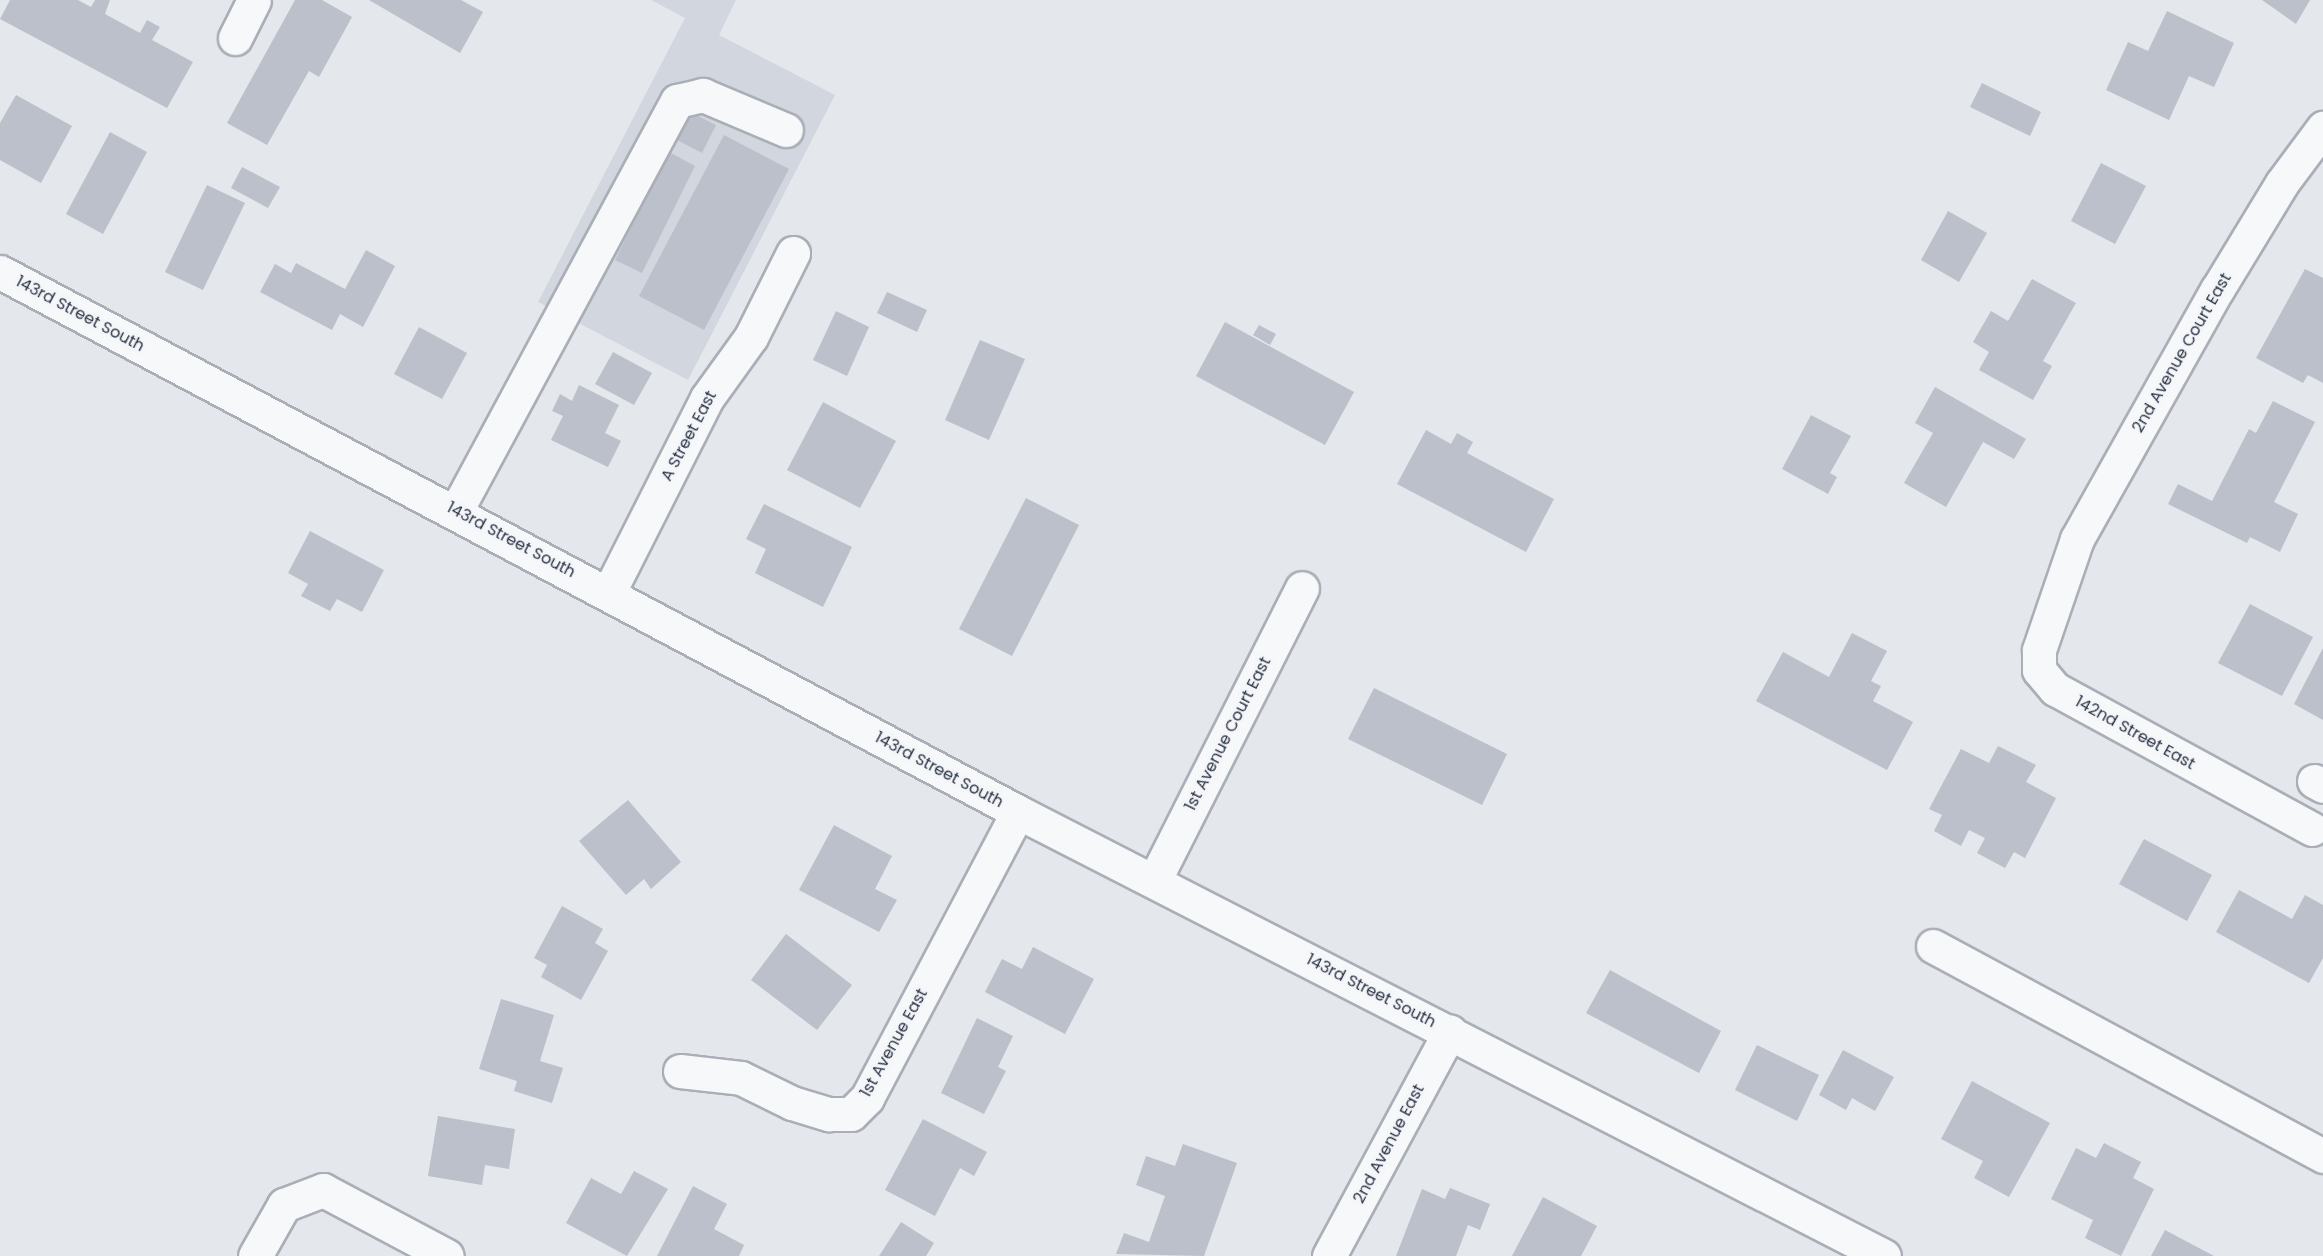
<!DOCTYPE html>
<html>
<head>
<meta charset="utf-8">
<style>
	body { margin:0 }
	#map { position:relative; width:2323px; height:1256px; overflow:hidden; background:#e4e7ec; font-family:Poppins,sans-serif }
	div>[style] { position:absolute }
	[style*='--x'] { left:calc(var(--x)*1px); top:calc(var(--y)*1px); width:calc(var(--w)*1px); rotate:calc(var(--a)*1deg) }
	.built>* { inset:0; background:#d2d6de }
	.building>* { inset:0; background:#bbc0ca }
	.roads { filter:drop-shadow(2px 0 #a9aeb7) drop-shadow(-2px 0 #a9aeb7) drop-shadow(0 2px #a9aeb7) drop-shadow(0 -2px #a9aeb7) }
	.minor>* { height:33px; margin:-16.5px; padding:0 16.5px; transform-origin:16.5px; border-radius:16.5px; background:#f7f8fa }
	span { translate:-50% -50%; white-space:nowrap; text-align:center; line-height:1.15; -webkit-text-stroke:6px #f4f6f9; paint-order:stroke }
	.street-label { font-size:16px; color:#2b3445 }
</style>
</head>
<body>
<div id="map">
	<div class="built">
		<i style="clip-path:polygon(651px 0,736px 0,719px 35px,835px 95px,688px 380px,538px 302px,685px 18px)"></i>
	</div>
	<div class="building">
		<i style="clip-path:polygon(10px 0,78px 0,91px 7px,95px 0,110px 0,105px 14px,140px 33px,147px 20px,160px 27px,152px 40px,193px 62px,167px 108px,0 19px)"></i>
		<i style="clip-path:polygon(295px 0,322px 0,352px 17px,319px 77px,309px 71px,267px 145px,227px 123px)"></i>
		<i style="clip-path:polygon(369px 0,461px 0,483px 12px,460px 53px)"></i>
		<i style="clip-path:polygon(2262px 0,2310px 0,2296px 24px)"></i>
		<i style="clip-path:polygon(2167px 11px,2234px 43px,2214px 87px,2189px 76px,2169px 120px,2106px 90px,2128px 42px,2148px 51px)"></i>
		<i style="clip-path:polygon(1982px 83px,2041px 112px,2030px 136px,1970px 107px)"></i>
		<i style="clip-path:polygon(16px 95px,72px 126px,41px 183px,0 160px,0 123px)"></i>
		<i style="clip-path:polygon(690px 112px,716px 125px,702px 153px,677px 140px)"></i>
		<i style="clip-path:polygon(110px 132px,147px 152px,103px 234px,66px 214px)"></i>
		<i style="clip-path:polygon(724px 135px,789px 169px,704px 330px,639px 296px)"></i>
		<i style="clip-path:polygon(669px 152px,695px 166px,642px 273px,615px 260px)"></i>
		<i style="clip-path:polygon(2101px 163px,2146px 186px,2115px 244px,2071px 221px)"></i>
		<i style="clip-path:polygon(242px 167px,280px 187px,268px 208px,231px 188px)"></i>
		<i style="clip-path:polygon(207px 185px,245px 203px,203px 290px,165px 272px)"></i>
		<i style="clip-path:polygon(1948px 211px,1987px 233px,1959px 282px,1921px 260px)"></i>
		<i style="clip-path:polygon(366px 250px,395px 266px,363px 327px,340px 314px,332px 330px,260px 292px,275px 264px,291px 273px,296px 263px,345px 289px)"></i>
		<i style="clip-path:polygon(2305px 269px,2323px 278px,2323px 383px,2308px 375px,2303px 383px,2256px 358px)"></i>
		<i style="clip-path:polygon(2032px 279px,2076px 303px,2043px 361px,2052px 366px,2033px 400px,1979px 370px,1989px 352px,1973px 342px,1991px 311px,2008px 321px)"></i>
		<i style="clip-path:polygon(887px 292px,927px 310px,917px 332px,877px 313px)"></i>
		<i style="clip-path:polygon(836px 311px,869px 327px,847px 376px,813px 360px)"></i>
		<i style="clip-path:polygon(1225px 322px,1354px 392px,1325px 445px,1196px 376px)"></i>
		<i style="clip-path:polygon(1259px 325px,1276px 334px,1270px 345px,1253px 335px)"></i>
		<i style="clip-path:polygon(419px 327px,467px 353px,442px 399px,394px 374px)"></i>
		<i style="clip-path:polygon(980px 340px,1025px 359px,989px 440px,945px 420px)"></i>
		<i style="clip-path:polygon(613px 352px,652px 373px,634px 405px,595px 384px)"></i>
		<i style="clip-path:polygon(579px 385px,619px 405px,605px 433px,621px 441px,608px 467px,551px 440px,563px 416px,552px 411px,560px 394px,572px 401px)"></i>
		<i style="clip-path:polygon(1935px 387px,2026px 439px,2014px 459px,1983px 442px,1946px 507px,1904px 483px,1933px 433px,1915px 423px)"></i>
		<i style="clip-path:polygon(2273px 401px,2315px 422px,2274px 502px,2298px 514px,2280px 552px,2250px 537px,2247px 543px,2168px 504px,2178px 484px,2212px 501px,2249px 429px,2256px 433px)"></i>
		<i style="clip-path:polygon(823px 402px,896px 441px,860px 508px,787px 470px)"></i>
		<i style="clip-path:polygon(1811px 415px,1851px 436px,1830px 473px,1837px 477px,1828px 494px,1782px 469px)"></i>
		<i style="clip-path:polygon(1426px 430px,1451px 444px,1457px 433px,1473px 442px,1467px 453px,1554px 499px,1526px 552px,1397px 484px)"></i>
		<i style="clip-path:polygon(1026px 498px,1079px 525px,1012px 656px,959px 629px)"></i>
		<i style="clip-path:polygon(764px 504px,852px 547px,823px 607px,755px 573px,766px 549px,746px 539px)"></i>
		<i style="clip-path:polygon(310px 531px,384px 570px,362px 612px,337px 599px,330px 611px,301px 596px,308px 584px,288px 573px)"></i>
		<i style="clip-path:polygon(2250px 604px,2313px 637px,2282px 696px,2218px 663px)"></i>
		<i style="clip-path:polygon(1852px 633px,1887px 651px,1871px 681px,1881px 686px,1873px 701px,1913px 722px,1887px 770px,1756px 701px,1783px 652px,1829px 677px)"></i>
		<i style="clip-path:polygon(2323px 648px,2323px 720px,2294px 704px)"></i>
		<i style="clip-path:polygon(1374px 688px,1507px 754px,1482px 805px,1348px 739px)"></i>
		<i style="clip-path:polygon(1998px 746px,2036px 765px,2026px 782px,2056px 798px,2025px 858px,2014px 852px,2005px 868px,1977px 853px,1985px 838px,1969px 830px,1961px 846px,1934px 831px,1942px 815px,1929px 809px,1961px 749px,1989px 763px)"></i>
		<i style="clip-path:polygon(628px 800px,681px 862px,651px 889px,644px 879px,626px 895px,579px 841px)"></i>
		<i style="clip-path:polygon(834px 825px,892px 856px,875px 889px,897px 900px,879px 932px,799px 890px)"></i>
		<i style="clip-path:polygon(2144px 839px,2212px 875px,2187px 921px,2119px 884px)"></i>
		<i style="clip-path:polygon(2239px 890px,2292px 919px,2305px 895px,2323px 905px,2323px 958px,2309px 983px,2216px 932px)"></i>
		<i style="clip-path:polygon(562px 906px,603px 929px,595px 943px,608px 951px,581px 1000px,541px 977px,547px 965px,534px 958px)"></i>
		<i style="clip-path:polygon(786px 934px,852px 985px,817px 1030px,751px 980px)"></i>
		<i style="clip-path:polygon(1033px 947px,1094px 979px,1065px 1034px,985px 992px,1002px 959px,1022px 969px)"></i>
		<i style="clip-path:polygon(1610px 970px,1721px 1031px,1699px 1073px,1586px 1013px)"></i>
		<i style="clip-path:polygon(501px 999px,554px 1015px,540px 1061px,563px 1068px,552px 1103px,514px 1091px,517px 1081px,479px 1069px)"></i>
		<i style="clip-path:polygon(977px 1018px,1013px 1036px,998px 1067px,1006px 1071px,984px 1114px,941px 1093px)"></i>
		<i style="clip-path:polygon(1757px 1045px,1819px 1075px,1797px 1121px,1735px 1090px)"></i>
		<i style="clip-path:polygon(1843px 1050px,1894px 1077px,1875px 1111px,1852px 1098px,1846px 1110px,1819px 1095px)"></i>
		<i style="clip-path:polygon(1972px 1081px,2050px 1123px,2009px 1197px,1974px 1178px,1983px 1161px,1941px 1139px)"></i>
		<i style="clip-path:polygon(438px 1116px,515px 1129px,509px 1169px,485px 1165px,482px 1185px,428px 1176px)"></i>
		<i style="clip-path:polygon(923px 1119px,987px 1152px,974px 1176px,960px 1168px,935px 1216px,885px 1190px)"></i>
		<i style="clip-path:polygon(2104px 1143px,2141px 1162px,2133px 1178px,2154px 1189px,2121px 1256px,2085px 1238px,2093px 1220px,2051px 1199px,2076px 1148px,2096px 1158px)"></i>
		<i style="clip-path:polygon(1183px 1144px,1237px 1163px,1204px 1256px,1116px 1254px,1124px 1233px,1149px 1242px,1165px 1196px,1136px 1185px,1146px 1156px,1175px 1166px)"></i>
		<i style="clip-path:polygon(634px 1171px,668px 1189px,627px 1256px,566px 1223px,591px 1178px,621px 1194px)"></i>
		<i style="clip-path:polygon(693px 1186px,727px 1204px,714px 1229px,744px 1245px,739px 1256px,657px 1256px)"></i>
		<i style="clip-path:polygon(1450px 1188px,1490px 1204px,1480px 1230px,1468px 1225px,1456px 1256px,1396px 1256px,1422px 1189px,1445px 1199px)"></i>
		<i style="clip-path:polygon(1543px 1197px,1597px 1226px,1581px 1256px,1512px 1256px)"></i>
		<i style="clip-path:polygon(901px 1222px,934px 1243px,926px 1256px,879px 1256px)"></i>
		<i style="clip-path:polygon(2165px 1230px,2214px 1256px,2151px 1256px)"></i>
	</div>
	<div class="roads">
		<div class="minor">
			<i style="--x:235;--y:38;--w:42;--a:-63.4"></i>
			<i style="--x:0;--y:272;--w:1152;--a:27.94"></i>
			<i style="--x:1018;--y:812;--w:973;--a:27.14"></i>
			<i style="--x:456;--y:511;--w:466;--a:-61.7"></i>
			<i style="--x:677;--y:101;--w:27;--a:-13"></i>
			<i style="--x:703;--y:95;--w:90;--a:22.9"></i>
			<i style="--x:609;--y:592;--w:217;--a:-63.2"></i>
			<i style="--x:707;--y:398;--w:75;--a:-54.2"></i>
			<i style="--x:751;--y:337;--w:94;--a:-63.4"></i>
			<i style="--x:2314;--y:781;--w:10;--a:29"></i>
			<i style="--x:2312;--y:829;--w:293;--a:-151.4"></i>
			<i style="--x:2055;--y:689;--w:25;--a:-130"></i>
			<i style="--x:2039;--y:670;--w:20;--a:-90"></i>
			<i style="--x:2039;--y:650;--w:117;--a:-71.1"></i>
			<i style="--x:2077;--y:539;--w:286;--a:-60.7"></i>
			<i style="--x:2217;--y:290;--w:125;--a:-58.7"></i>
			<i style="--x:2282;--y:183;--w:69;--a:-53.3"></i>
			<i style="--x:1154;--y:881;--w:328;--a:-63.2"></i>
			<i style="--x:1933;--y:946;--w:443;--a:28.3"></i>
			<i style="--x:680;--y:1071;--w:61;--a:6.5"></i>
			<i style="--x:741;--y:1078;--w:57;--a:26.1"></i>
			<i style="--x:792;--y:1103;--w:39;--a:17"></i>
			<i style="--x:829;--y:1114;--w:22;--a:0"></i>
			<i style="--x:851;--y:1114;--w:23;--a:-45"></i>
			<i style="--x:867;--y:1098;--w:323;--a:-62.2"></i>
			<i style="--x:255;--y:1256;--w:59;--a:-60.4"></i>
			<i style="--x:284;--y:1205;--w:42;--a:-21"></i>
			<i style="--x:323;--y:1190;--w:140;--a:28"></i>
			<i style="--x:1329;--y:1256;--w:255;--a:-61.7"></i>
		</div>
	</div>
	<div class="street-label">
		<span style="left:80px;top:314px;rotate:28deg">143rd Street South</span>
		<span style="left:2182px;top:353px;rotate:-60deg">2nd Avenue Court East</span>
		<span style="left:689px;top:436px;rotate:-62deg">A Street East</span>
		<span style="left:511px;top:540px;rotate:28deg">143rd Street South</span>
		<span style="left:2135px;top:733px;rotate:29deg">142nd Street East</span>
		<span style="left:1228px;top:734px;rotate:-63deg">1st Avenue Court East</span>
		<span style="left:939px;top:770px;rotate:28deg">143rd Street South</span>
		<span style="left:1371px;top:991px;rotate:27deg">143rd Street South</span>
		<span style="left:894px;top:1043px;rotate:-61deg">1st Avenue East</span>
		<span style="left:1389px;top:1144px;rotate:-62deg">2nd Avenue East</span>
	</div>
</div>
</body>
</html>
